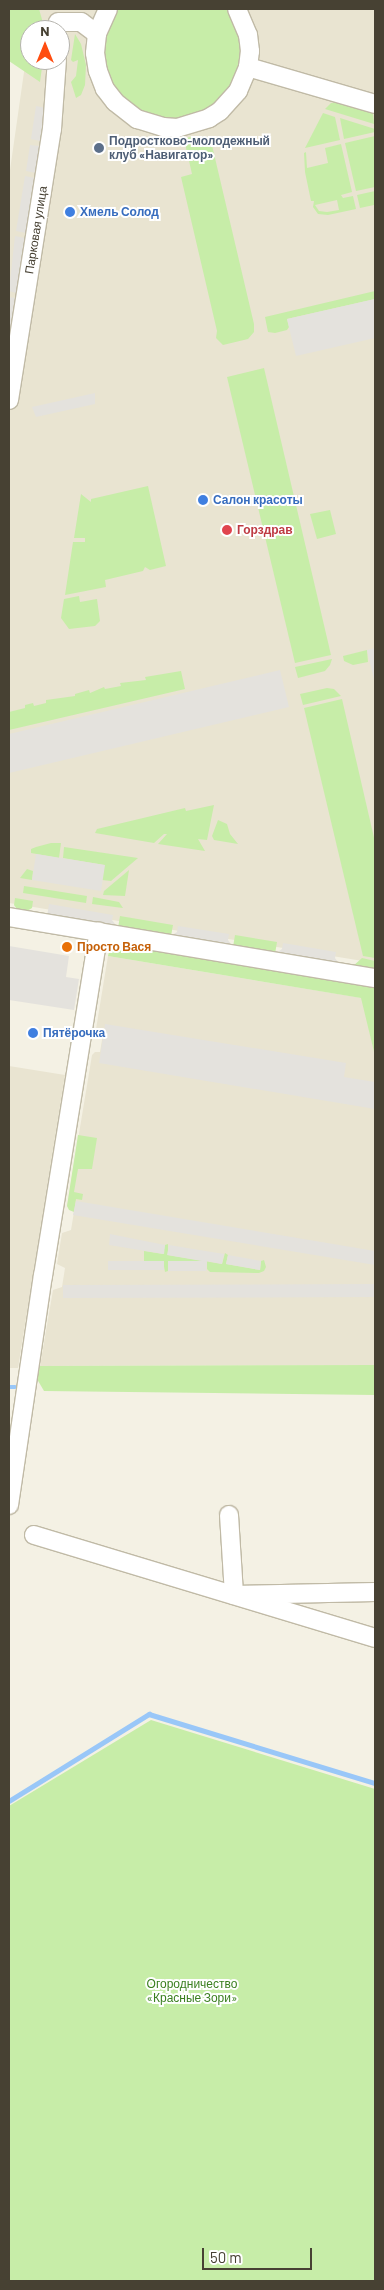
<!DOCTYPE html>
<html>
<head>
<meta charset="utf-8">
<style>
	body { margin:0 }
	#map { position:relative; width:384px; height:2290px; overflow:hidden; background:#f4f1e4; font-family:Barlow,sans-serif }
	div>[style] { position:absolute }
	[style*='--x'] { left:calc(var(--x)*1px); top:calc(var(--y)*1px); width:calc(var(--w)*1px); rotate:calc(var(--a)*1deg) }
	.residential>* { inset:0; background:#e9e4d1 }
	.green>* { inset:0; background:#c7eda8 }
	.parking>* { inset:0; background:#e4e2dd }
	.stream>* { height:4.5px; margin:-2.25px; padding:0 2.25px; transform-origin:2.25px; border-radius:2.25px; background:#99c7f8 }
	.roads { filter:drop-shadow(1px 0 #c0baa6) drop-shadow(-1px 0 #c0baa6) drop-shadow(0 1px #c0baa6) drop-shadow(0 -1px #c0baa6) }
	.street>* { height:18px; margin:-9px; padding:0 9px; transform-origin:9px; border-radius:9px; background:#fff }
	.dots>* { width:14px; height:14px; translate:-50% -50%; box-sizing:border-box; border:2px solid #fff; border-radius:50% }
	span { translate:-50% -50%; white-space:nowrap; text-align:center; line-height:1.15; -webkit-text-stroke:4px #fff; paint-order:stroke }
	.service-label { font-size:12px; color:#4e5e75; font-weight:700 }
	.left { translate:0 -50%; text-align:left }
	.shop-label { font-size:12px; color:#366cbe; font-weight:700 }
	.street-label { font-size:12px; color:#474133 }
	.health-label { font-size:12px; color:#be3a42; font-weight:700 }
	.food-label { font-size:12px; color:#c56008; font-weight:700 }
	.park-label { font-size:12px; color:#3a7f20 }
	.frame { position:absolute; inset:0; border:10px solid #474133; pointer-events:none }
	.north { position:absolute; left:20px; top:20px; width:50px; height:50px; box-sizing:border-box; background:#fff; border:1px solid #b5b3ad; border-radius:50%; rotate:0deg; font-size:14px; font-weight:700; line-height:20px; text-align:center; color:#474133 }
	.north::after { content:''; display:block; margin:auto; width:18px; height:22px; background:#ff4d10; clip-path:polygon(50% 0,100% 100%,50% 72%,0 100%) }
	.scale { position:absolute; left:202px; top:2248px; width:110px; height:22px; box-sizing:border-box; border:2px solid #474133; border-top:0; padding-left:6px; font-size:15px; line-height:18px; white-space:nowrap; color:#474133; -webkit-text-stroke:4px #fff; paint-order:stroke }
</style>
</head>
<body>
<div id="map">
	<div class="residential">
		<i style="clip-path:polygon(evenodd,33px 9px,375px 9px,375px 963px,9px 903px,9px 177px,33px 9px,30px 30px,60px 30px,60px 60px,30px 60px,30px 30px)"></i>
		<i style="clip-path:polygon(108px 956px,362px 998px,375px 1056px,375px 1365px,40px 1366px,53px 1290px,62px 1287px,65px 1268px,57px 1264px,62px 1233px,71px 1230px,74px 1212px,67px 1206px,92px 1055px,95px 1052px,100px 1052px,103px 1034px,96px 1029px)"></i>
		<i style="clip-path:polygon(9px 1066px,65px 1075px,18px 1368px,9px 1368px)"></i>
	</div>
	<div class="green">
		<i style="clip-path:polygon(9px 9px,39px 9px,45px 30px,30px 30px,30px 60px,43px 60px,40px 82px,9px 61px)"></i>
		<i style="clip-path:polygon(117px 9px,227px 9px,234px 19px,241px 43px,241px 59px,234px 83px,211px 108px,177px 120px,159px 119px,134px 108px,115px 89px,107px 73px,103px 56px,106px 30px)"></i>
		<i style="clip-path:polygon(75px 34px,81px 44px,86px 65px,85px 85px,81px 95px,76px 98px,71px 82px,76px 76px,78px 60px,73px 62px,71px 60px)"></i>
		<i style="clip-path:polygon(339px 102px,373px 113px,374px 124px,325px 109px,331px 103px)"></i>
		<i style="clip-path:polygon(323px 113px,335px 117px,340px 140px,305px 148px)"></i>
		<i style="clip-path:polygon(340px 118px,375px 129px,375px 132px,344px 139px)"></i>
		<i style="clip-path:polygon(193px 136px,208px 137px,211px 141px,254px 324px,254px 332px,248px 339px,223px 345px,216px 338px,217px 331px,181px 177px,192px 174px,184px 139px)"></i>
		<i style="clip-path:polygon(375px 136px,375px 187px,356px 191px,345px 143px)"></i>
		<i style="clip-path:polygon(evenodd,341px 144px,352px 192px,341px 195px,343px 198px,353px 196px,356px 209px,328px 215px,318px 214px,313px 207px,314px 201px,311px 201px,305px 172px,304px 153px,306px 152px,307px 168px,328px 163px,325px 148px,341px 144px,337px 200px,339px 210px,327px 212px,319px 211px,315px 205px,337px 200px)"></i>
		<i style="clip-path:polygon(375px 191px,374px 205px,360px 208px,357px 195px)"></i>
		<i style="clip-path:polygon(375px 291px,375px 299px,287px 319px,289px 327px,287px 330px,275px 333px,268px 332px,265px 317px)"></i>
		<i style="clip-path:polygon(264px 368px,331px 655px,295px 663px,227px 377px)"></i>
		<i style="clip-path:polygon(148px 486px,166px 566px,150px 570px,145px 567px,143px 571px,105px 580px,106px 587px,65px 595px,73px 542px,85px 542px,85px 538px,74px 538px,81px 494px,91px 502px,91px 499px)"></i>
		<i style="clip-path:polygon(330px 510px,336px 534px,317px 539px,310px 514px)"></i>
		<i style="clip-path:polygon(79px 596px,80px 602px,97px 599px,100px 621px,95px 626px,69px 629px,61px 618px,64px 599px)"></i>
		<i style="clip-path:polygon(367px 650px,368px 662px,353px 665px,344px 661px,343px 656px)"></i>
		<i style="clip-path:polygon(332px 659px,330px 665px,325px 671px,298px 678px,295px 667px)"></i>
		<i style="clip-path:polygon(181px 671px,185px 689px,9px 730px,9px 712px,25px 708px,25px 705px,33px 703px,34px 706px,46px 703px,46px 700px,75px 696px,75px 694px,89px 690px,90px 693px,104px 687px,105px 689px,121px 686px,120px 683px,146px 680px,145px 677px)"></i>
		<i style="clip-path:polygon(327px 688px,334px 689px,341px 696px,303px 705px,300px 694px)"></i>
		<i style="clip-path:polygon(342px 699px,375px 842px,375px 958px,363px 956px,304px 708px)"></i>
		<i style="clip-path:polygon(214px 805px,207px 840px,198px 839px,205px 851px,158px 844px,167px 834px,164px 834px,154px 843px,95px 833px,97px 829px,185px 808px,186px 811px)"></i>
		<i style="clip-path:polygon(218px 820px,227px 824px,230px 834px,238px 844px,214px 840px,212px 836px)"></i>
		<i style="clip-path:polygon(51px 843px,61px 843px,59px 858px,31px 853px,31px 849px,36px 847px)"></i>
		<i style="clip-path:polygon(64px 847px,138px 858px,111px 881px,102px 880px,104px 865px,63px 858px)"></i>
		<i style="clip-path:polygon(27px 869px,33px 871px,32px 880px,20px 878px)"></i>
		<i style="clip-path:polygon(129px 870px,125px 896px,103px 895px,104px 891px)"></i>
		<i style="clip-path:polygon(24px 886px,87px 896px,86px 903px,23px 893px)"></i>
		<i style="clip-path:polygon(93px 897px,119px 902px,123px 908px,92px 904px)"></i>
		<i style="clip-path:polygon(15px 898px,33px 901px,32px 908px,25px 912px,19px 912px,14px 905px)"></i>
		<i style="clip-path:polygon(120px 916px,173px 925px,171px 936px,118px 928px)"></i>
		<i style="clip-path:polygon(235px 935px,277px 942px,275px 954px,233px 947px)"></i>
		<i style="clip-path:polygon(119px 942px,375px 984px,375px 1056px,361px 998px,108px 956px,110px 947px,116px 946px)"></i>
		<i style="clip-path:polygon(362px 958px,375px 961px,375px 970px,352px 967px)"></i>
		<i style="clip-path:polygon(78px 1135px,97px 1138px,92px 1169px,78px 1169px,74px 1192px,83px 1194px,82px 1200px,76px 1199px,74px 1212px,69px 1210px,67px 1206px)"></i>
		<i style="clip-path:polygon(168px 1244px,168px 1255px,222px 1264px,225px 1253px,228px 1255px,226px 1264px,260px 1270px,261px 1261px,264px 1260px,266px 1267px,264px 1271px,259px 1273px,210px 1272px,207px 1269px,207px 1262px,168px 1262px,168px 1271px,165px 1272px,163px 1261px,144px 1261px,144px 1251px,163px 1254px,165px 1245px)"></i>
		<i style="clip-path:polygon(375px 1365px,375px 1395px,44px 1391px,37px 1379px,40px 1366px)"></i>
		<i style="clip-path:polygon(151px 1720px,375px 1789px,375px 2281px,9px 2281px,9px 1806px)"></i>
	</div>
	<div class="parking">
		<i style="clip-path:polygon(36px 106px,46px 108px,40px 141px,31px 139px)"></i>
		<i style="clip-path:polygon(30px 145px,39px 146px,36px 173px,26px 171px)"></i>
		<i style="clip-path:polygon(25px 176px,35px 178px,26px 233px,16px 231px)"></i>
		<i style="clip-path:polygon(15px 236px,25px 238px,16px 293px,9px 291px)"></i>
		<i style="clip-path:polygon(9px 297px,15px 298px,9px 340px)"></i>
		<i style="clip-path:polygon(375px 299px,375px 338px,296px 356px,287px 319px)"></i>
		<i style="clip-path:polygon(95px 393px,95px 404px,36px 417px,32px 407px)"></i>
		<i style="clip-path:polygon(375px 648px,375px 684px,367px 650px)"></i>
		<i style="clip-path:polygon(280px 670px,289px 707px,9px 773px,9px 734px)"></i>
		<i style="clip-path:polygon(36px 854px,105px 865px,101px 891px,32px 880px)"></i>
		<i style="clip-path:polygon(49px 904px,113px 915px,112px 920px,118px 928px,47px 917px)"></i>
		<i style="clip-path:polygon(178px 926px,229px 934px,228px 940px,233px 947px,171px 936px,177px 932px)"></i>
		<i style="clip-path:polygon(283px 943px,336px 952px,335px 958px,340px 965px,275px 954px,282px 949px)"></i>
		<i style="clip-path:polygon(9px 946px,69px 956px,66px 977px,79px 979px,74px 1010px,9px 1000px)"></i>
		<i style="clip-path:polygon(105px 1024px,346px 1063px,344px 1077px,375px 1082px,375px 1109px,99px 1063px)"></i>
		<i style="clip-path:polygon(76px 1201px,375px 1251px,375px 1265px,73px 1215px)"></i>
		<i style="clip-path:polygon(110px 1234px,165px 1245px,164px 1254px,109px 1245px)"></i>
		<i style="clip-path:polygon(169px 1245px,224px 1254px,222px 1264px,207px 1261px,206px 1271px,168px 1271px,168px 1261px,202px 1261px,167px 1255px)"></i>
		<i style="clip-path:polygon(228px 1255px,261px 1261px,260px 1270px,226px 1264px)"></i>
		<i style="clip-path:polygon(108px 1261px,164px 1261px,164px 1270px,108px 1270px)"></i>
		<i style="clip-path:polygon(375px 1284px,375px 1297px,63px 1298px,63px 1285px)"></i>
	</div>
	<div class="stream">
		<i style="--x:9;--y:1387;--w:6;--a:0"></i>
		<i style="--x:9;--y:1801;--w:165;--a:-31.9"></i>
		<i style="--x:149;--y:1714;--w:236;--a:17"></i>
	</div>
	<div class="roads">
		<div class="street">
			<i style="--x:108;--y:9;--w:27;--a:114"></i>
			<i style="--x:97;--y:34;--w:19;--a:96"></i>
			<i style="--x:95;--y:53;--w:18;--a:81"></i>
			<i style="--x:98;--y:71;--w:19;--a:69"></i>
			<i style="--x:105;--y:89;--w:16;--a:52"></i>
			<i style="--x:115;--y:102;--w:28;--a:38"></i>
			<i style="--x:137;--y:119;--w:27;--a:17"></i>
			<i style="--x:163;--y:127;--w:14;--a:4"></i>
			<i style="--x:177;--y:128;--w:34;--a:-17"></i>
			<i style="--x:209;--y:118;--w:13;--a:-32"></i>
			<i style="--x:220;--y:111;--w:27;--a:-48"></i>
			<i style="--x:238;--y:91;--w:26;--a:-67"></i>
			<i style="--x:248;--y:67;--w:16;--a:-83"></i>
			<i style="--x:250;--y:51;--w:16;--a:-97"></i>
			<i style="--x:248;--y:35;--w:28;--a:-113"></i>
			<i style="--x:58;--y:22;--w:23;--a:0"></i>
			<i style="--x:81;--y:22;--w:20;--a:37"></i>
			<i style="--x:248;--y:67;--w:132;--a:16.2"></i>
			<i style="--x:9;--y:400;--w:274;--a:-81"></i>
			<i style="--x:52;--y:129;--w:69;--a:-85.9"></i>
			<i style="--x:9;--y:917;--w:371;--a:9.5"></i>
			<i style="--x:9;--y:1505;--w:232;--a:-81.6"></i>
			<i style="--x:43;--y:1276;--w:349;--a:-80.8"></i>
			<i style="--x:229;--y:1515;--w:80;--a:86.4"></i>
			<i style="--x:234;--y:1595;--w:141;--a:-1.2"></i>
			<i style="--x:34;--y:1535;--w:356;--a:16.8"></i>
		</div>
	</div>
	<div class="dots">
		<i style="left:99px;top:148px;background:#5c6f8a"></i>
		<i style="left:70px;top:212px;background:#3f7fe0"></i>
		<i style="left:203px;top:500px;background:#3f7fe0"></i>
		<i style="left:227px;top:530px;background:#e0444e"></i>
		<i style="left:67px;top:947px;background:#e8710a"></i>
		<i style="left:33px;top:1033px;background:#3f7fe0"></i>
	</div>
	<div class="service-label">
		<span class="left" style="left:109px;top:148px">Подростково-молодежный<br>клуб «Навигатор»</span>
	</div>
	<div class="shop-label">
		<span class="left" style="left:80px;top:212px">Хмель Солод</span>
		<span class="left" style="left:213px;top:500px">Салон красоты</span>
		<span class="left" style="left:43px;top:1033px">Пятёрочка</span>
	</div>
	<div class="street-label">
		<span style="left:36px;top:230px;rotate:-81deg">Парковая улица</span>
	</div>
	<div class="health-label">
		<span class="left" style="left:237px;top:530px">Горздрав</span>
	</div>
	<div class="food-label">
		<span class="left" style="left:77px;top:947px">Просто Вася</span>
	</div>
	<div class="park-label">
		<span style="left:192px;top:1991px">Огородничество<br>«Красные Зори»</span>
	</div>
	<div class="frame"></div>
	<div class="north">N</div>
	<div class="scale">50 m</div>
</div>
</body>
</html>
